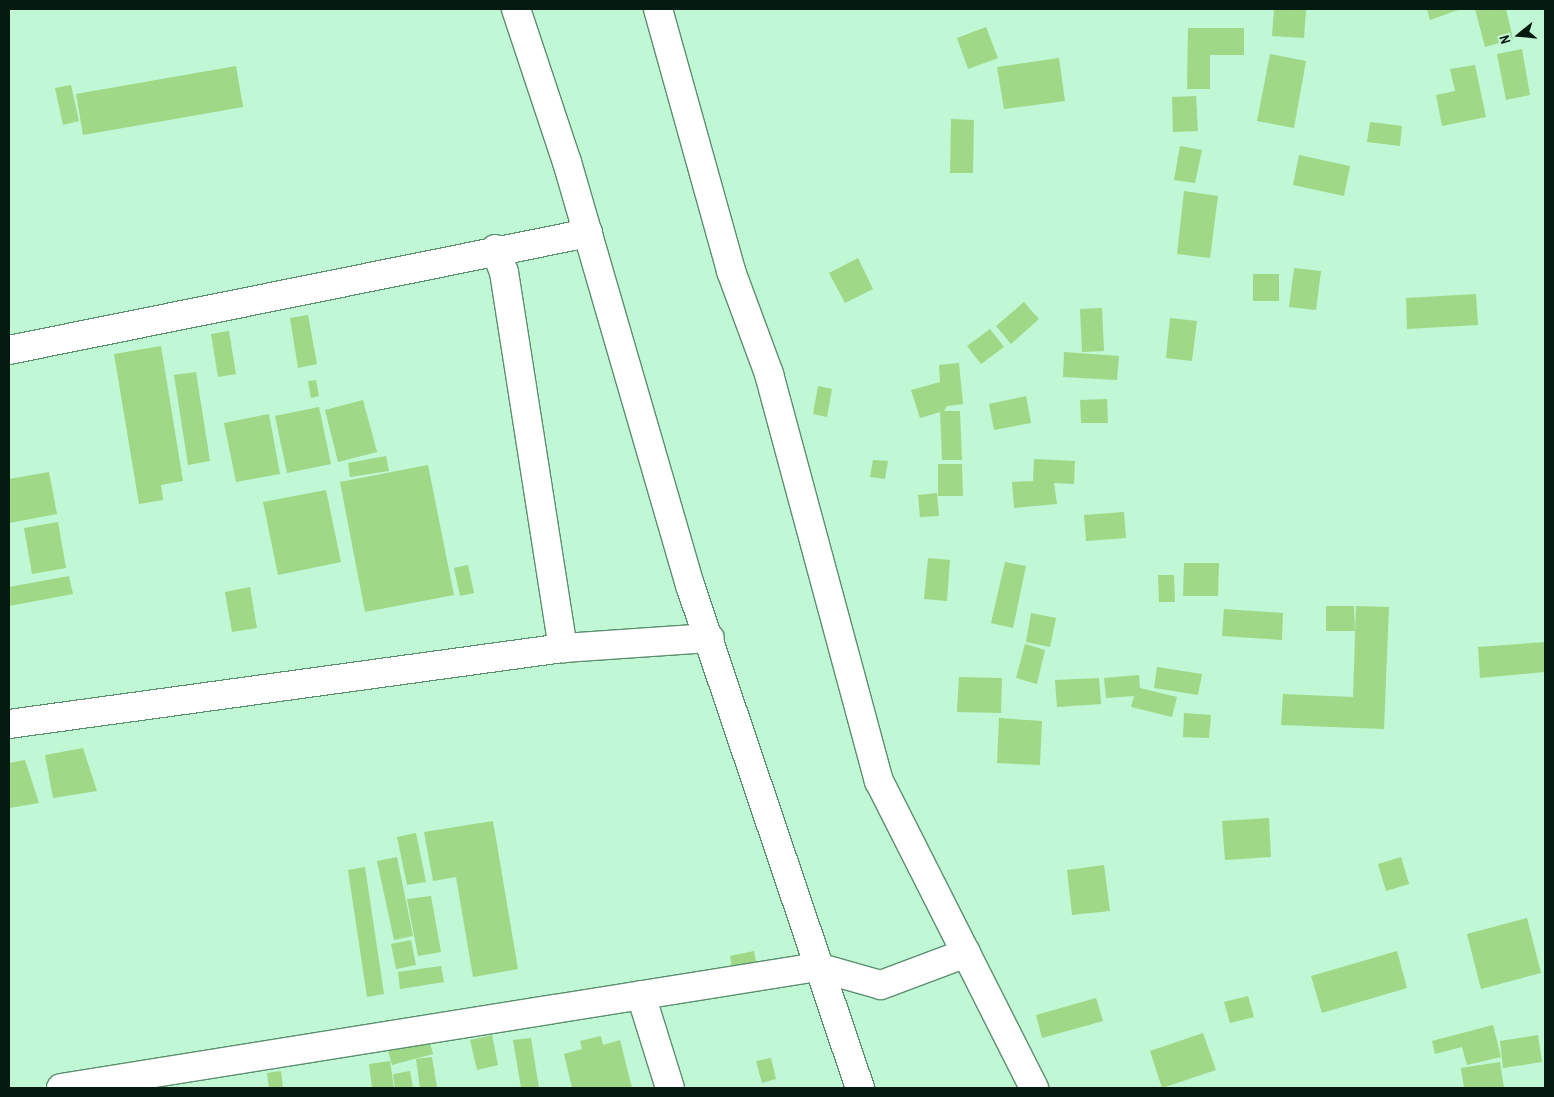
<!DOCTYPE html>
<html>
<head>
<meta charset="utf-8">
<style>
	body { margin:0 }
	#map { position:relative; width:1554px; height:1097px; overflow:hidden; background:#c0f7d4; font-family:"Archivo Narrow",sans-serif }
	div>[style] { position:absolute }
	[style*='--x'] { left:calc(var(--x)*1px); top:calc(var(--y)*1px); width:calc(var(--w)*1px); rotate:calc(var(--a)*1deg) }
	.building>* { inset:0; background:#9fd886 }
	.roads { filter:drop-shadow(1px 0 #5b8e6f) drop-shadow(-1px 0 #5b8e6f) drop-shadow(0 1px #5b8e6f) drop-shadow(0 -1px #5b8e6f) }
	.street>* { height:28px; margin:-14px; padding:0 14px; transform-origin:14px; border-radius:14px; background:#fff }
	span { translate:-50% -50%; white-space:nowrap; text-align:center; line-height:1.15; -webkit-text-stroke:4px #c0f7d4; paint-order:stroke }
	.frame { position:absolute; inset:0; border:10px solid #061b0f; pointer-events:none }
	.north { position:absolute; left:1494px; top:10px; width:50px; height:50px; -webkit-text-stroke:4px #c0f7d4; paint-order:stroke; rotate:253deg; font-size:14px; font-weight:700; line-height:20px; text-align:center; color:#061b0f }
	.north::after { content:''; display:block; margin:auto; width:18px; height:22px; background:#061b0f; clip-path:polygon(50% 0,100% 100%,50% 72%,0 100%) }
</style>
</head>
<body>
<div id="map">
	<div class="building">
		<i style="clip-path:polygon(1274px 9px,1306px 9px,1304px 38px,1272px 36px)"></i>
		<i style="clip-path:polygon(1427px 9px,1458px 9px,1458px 10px,1430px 20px)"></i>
		<i style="clip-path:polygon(1475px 9px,1506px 9px,1513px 39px,1485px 47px)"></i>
		<i style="clip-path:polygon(986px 27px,998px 58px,968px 69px,957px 38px)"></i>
		<i style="clip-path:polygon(1188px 28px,1244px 28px,1244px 55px,1210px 55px,1210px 89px,1187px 89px)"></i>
		<i style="clip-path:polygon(1522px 49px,1530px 95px,1506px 100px,1497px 54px)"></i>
		<i style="clip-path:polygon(1270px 54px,1306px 61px,1294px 128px,1257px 121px)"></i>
		<i style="clip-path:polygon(1059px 58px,1065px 101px,1004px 109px,997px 67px)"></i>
		<i style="clip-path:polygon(1475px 65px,1486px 117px,1442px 126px,1436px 95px,1455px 91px,1450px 69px)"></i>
		<i style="clip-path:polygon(236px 66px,243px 107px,83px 135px,76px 94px)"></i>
		<i style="clip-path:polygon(71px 85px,79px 121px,63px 125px,55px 88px)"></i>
		<i style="clip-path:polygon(1196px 96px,1198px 131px,1173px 132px,1172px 97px)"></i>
		<i style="clip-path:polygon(951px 119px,974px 120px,973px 173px,950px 173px)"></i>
		<i style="clip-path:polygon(1370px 122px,1402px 126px,1400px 146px,1367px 142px)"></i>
		<i style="clip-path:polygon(1180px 146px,1202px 150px,1195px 183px,1174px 180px)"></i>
		<i style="clip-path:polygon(1299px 155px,1350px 166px,1344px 196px,1293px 185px)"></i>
		<i style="clip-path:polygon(1184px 191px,1218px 196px,1210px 258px,1177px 254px)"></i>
		<i style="clip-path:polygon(858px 258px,873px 289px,845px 303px,829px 273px)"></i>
		<i style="clip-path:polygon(1294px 268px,1321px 271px,1316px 310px,1289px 307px)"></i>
		<i style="clip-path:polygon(1253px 274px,1279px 274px,1279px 301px,1253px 301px)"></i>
		<i style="clip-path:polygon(1476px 294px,1478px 325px,1407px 329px,1406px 298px)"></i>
		<i style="clip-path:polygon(1024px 302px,1039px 319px,1011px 344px,996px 326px)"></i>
		<i style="clip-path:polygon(1102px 308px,1104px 351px,1082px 352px,1080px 309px)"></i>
		<i style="clip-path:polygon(308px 315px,317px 364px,298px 368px,290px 318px)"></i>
		<i style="clip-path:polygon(1170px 318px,1197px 321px,1192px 361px,1166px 358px)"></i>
		<i style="clip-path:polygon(990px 329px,1004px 347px,981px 364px,967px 346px)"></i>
		<i style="clip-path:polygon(229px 331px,236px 374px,218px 377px,211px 334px)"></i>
		<i style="clip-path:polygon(161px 346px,183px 481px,161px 485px,163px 500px,139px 504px,114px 354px)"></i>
		<i style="clip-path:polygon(1064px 352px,1119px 356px,1117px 380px,1063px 377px)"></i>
		<i style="clip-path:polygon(959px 363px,963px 404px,947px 406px,944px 411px,960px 411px,962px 460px,942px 460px,940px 412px,920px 418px,911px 390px,940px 382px,939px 365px)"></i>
		<i style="clip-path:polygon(196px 372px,210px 461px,188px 465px,174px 375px)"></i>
		<i style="clip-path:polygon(316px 380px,319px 396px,311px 398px,308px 381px)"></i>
		<i style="clip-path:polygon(818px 386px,832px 389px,827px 417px,813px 414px)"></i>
		<i style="clip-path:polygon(1026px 396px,1031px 423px,994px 430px,989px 404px)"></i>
		<i style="clip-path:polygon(1107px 399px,1108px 423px,1081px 423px,1080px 400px)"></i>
		<i style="clip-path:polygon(363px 400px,377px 452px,338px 462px,325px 410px)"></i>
		<i style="clip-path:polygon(319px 407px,331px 464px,287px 473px,275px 416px)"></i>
		<i style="clip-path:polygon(269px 414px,280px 474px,236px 482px,224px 423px)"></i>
		<i style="clip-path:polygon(386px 456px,389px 471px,350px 477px,348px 463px)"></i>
		<i style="clip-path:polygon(1034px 459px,1075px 461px,1074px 484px,1054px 483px,1057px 504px,1014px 508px,1012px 482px,1033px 481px)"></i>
		<i style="clip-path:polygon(873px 460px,888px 461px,885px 479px,870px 477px)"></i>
		<i style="clip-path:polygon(938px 464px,962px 464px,963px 496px,938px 496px)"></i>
		<i style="clip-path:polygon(428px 465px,454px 595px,365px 612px,340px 482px)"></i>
		<i style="clip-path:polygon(49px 472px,57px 514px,9px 523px,9px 479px)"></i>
		<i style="clip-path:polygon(326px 490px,341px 562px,278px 575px,263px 502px)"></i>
		<i style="clip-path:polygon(937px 493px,939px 516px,920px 517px,918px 495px)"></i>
		<i style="clip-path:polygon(1124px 512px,1126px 538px,1086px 541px,1084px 515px)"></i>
		<i style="clip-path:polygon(58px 522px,66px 568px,32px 574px,24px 528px)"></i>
		<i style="clip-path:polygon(928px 558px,950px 560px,947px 601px,924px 599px)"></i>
		<i style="clip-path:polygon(1005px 562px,1026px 566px,1013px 628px,991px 623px)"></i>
		<i style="clip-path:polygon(1184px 563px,1219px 563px,1218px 596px,1183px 596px)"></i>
		<i style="clip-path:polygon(468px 565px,474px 593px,460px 596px,454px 568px)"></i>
		<i style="clip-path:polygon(1158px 575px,1174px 575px,1175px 602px,1159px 602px)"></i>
		<i style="clip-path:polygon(69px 576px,73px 594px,9px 606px,9px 587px)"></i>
		<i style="clip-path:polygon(250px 587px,257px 628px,232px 632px,225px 592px)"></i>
		<i style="clip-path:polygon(1326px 606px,1354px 606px,1355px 631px,1326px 631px)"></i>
		<i style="clip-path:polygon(1356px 606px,1389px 607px,1384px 729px,1281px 725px,1283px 694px,1353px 697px)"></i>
		<i style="clip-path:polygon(1224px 609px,1283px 613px,1282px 640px,1222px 636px)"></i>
		<i style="clip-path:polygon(1031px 613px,1056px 618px,1050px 647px,1026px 642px)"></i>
		<i style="clip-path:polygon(1545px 642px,1545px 672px,1480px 678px,1478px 647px)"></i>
		<i style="clip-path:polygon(1025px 644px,1045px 650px,1037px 684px,1016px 678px)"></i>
		<i style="clip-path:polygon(1157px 667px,1202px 674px,1198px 695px,1154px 688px)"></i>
		<i style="clip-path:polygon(1139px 675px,1140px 688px,1177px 697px,1172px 717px,1131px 707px,1134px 696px,1106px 698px,1104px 678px)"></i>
		<i style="clip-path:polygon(959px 677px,1002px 678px,1001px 713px,957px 712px)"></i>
		<i style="clip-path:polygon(1099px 678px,1101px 704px,1057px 707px,1055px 680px)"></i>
		<i style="clip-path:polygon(1184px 713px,1211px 715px,1209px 738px,1183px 737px)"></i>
		<i style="clip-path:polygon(999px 718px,1042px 721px,1040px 765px,997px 763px)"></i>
		<i style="clip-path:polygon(83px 748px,97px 791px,53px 798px,45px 755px)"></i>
		<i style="clip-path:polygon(25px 760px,39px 803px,9px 808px,9px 763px)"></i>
		<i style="clip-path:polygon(1269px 818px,1271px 857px,1225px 860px,1222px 821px)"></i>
		<i style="clip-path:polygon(493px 821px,518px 969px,473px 977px,456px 877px,433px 881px,424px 832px)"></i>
		<i style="clip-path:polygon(416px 833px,426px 882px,407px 885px,397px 837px)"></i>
		<i style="clip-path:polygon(397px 857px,413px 936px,394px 940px,377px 861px)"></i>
		<i style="clip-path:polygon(1401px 857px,1409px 884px,1386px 891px,1378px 864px)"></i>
		<i style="clip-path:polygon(1104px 865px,1110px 911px,1072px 915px,1067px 870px)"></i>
		<i style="clip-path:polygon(365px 867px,384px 994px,367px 997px,348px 870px)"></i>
		<i style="clip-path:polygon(431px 896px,441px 952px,418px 956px,407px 899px)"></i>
		<i style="clip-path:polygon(1527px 918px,1541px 973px,1481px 989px,1467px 934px)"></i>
		<i style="clip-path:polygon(411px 940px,416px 965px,396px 969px,391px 944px)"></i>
		<i style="clip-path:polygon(754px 951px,758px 973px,734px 977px,730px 956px)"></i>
		<i style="clip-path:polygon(1397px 951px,1407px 988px,1322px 1013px,1311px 976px)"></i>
		<i style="clip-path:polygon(441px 966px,444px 982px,400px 989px,398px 972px)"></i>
		<i style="clip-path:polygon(1248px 996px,1254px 1017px,1230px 1023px,1224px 1002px)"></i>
		<i style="clip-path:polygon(1096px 998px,1103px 1021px,1042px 1038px,1036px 1015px)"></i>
		<i style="clip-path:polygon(1493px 1025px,1501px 1057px,1467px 1065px,1462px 1047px,1435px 1054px,1432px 1041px)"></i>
		<i style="clip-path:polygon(1203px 1033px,1216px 1070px,1162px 1088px,1150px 1051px)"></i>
		<i style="clip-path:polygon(492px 1035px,498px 1065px,477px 1070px,470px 1040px)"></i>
		<i style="clip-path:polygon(1538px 1035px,1542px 1062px,1503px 1068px,1500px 1041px)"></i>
		<i style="clip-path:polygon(601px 1036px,603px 1045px,620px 1040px,632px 1088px,572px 1088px,564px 1054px,582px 1049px,580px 1041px)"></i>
		<i style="clip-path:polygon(531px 1038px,539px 1088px,521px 1088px,513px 1040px)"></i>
		<i style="clip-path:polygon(429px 1040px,433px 1054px,392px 1065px,388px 1051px)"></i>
		<i style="clip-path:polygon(432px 1057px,437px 1088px,420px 1088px,416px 1059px)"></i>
		<i style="clip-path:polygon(771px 1058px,776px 1079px,762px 1083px,756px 1061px)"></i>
		<i style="clip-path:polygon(390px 1061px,394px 1088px,372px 1088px,369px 1064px)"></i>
		<i style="clip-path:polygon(1500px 1062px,1504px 1088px,1464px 1088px,1461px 1068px)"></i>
		<i style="clip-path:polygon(281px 1071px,283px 1088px,269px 1088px,267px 1073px)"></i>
		<i style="clip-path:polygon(410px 1071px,413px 1088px,395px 1088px,393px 1074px)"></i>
	</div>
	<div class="roads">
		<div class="street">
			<i style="--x:516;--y:9;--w:161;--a:71.6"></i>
			<i style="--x:567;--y:162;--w:441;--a:73.8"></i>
			<i style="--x:690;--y:585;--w:531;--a:71.33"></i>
			<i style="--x:658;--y:9;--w:272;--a:74.4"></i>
			<i style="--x:731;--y:271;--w:110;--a:69.7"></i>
			<i style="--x:769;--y:374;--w:422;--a:74.9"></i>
			<i style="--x:879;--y:781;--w:344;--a:63.2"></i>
			<i style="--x:495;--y:249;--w:25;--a:69"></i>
			<i style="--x:504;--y:272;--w:381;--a:81.1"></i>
			<i style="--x:9;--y:350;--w:591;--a:-11.42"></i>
			<i style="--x:9;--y:724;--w:559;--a:-7.81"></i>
			<i style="--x:563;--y:648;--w:147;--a:-3.9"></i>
			<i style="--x:641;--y:995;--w:97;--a:72.7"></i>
			<i style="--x:61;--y:1088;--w:766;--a:-9.09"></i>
			<i style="--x:817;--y:967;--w:66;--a:15.7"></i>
			<i style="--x:881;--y:985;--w:91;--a:-20.6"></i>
		</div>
	</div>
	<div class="frame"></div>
	<div class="north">N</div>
</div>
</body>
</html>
